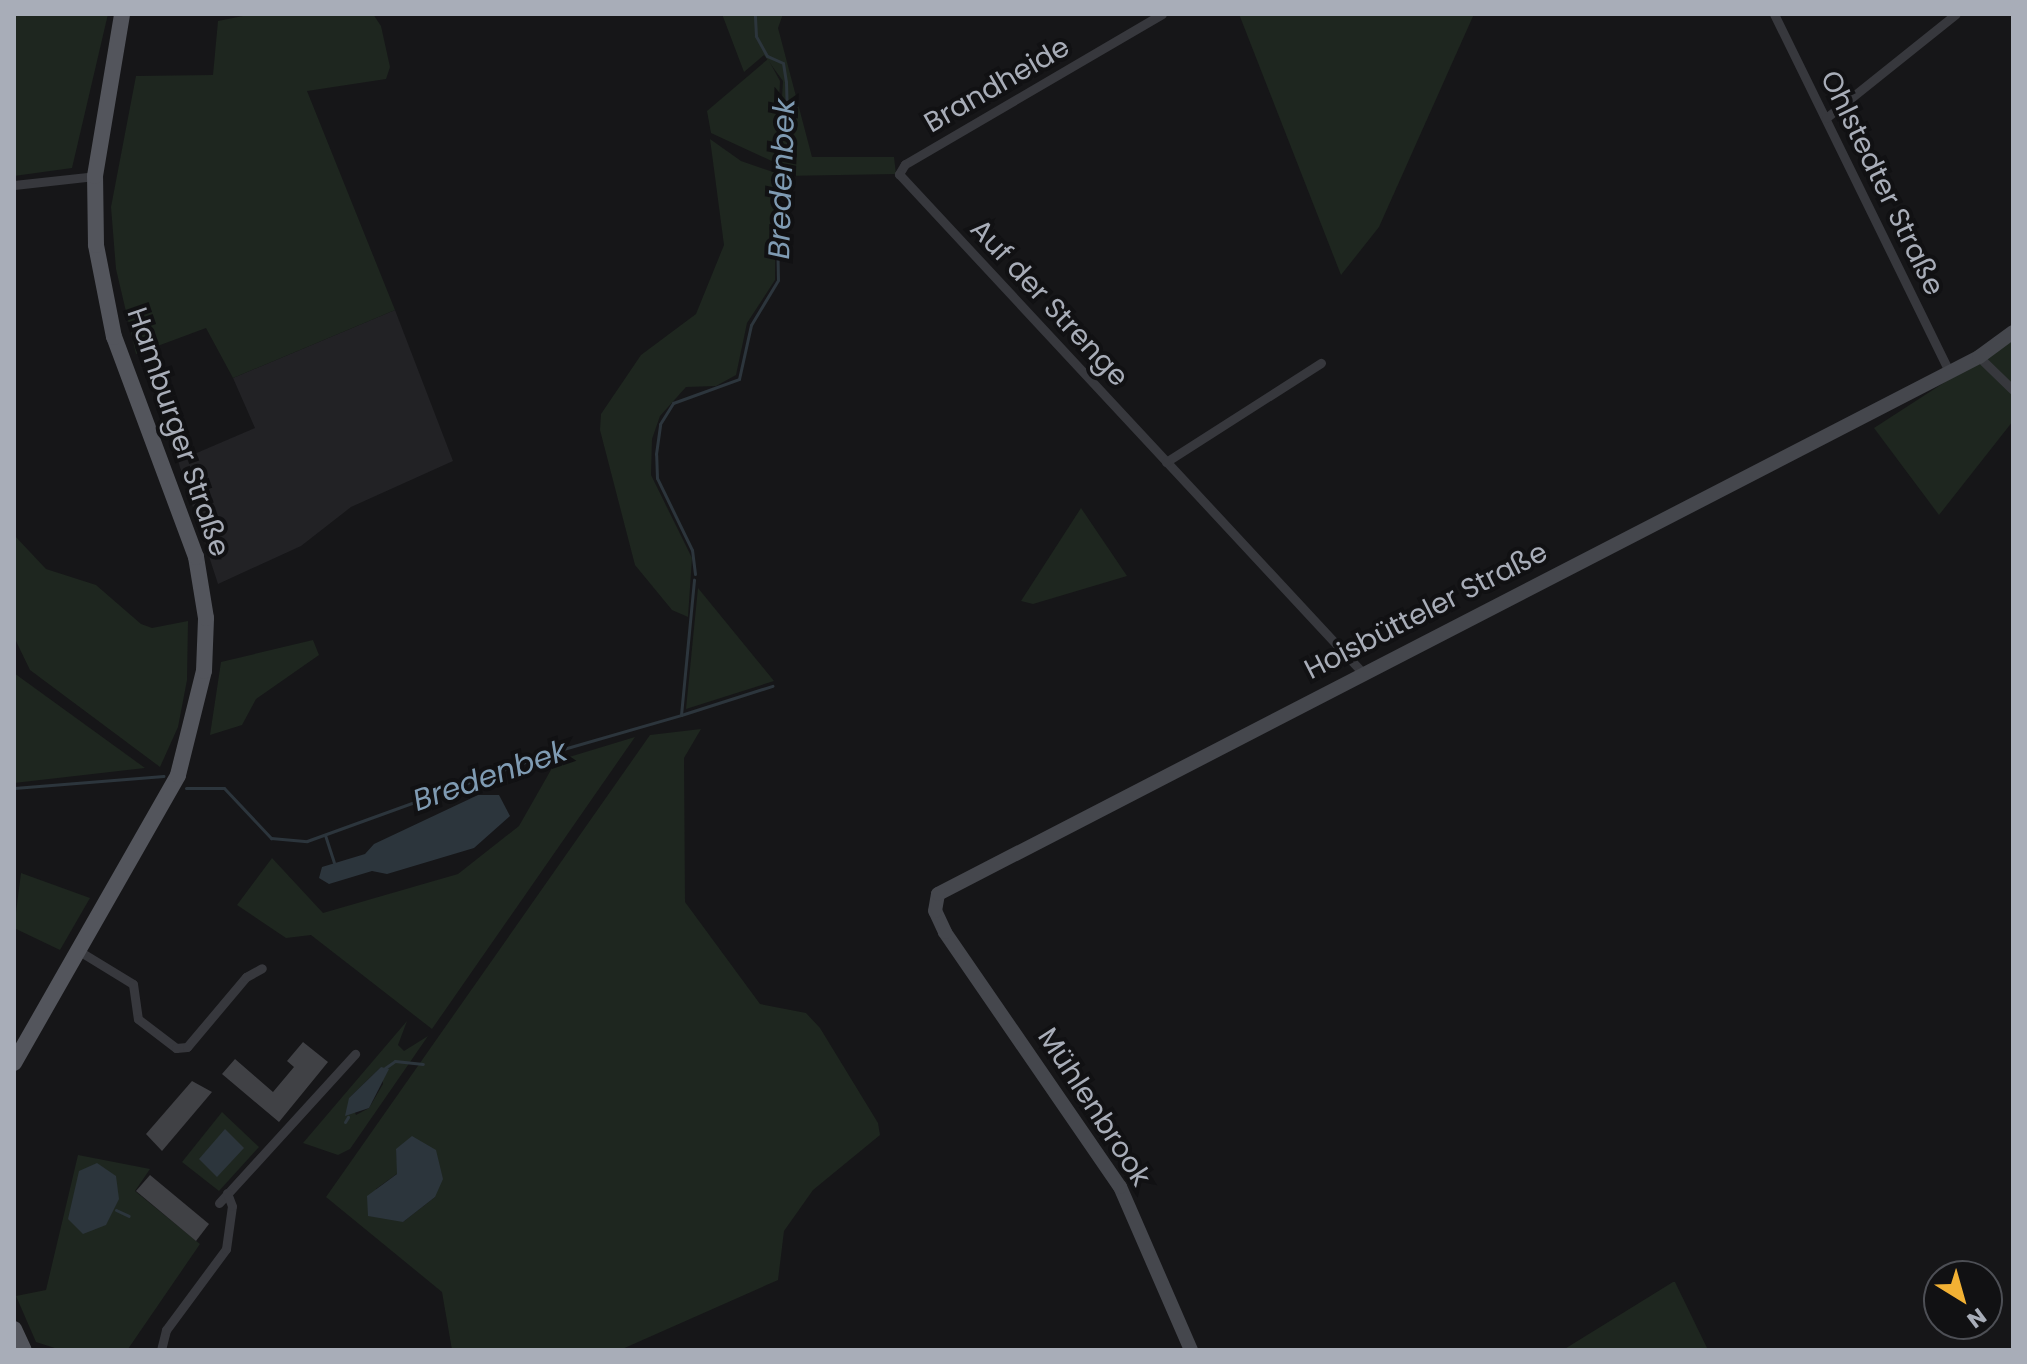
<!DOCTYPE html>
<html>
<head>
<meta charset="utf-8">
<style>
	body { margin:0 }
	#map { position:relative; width:2027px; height:1364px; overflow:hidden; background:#161618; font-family:Poppins,sans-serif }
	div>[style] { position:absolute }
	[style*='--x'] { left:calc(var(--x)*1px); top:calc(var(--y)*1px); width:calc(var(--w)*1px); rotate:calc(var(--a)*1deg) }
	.built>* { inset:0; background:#222225 }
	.green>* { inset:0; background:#1e261f }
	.water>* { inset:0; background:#2c353c }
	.stream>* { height:3px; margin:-1.5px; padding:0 1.5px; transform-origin:1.5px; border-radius:1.5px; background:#2c353c }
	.building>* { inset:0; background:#404145 }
	.street>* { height:9px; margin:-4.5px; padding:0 4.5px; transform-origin:4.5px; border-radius:4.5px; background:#37383d }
	.secondary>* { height:14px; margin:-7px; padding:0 7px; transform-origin:7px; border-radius:7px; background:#45474d }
	.primary>* { height:16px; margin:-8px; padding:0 8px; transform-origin:8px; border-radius:8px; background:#53555c }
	span { translate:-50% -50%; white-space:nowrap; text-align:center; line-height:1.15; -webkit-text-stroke:8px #111113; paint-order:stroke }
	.street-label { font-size:28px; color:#a8adb8 }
	.water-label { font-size:30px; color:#7f9bb3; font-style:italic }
	.frame { position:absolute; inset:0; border:16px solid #a8adb8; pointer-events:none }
	.north { position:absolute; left:1923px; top:1260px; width:80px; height:80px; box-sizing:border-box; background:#111113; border:2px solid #4d4f55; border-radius:50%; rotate:143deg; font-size:22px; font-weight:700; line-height:32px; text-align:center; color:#a8adb8 }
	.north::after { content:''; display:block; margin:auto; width:28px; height:36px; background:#f2b134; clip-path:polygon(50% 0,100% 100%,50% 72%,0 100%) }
</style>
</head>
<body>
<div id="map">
	<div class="built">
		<i style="clip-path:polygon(395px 310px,453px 461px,351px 507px,301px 546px,218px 584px,178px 461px,255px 428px,233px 378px)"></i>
	</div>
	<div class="green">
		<i style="clip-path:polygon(14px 14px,108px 14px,72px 168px,14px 176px)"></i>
		<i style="clip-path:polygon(253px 14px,373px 14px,381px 26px,390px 67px,386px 79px,307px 91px,395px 310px,233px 378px,206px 328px,136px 354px,116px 269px,111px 207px,136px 76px,213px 75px,218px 21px)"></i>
		<i style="clip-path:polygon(722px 14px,783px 14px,778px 28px,812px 157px,894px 157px,896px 174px,783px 176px,778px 165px,783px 81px,764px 55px,744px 72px)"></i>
		<i style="clip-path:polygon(1239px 14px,1474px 14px,1379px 227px,1341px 275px)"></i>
		<i style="clip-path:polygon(768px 59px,780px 81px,776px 163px,711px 133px,707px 111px)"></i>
		<i style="clip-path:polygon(710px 139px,741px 161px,776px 173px,775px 280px,747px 323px,736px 375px,716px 386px,686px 387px,660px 416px,652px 439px,651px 475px,692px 558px,688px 617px,672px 610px,635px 565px,600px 430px,601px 414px,641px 355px,696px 314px,724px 245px)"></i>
		<i style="clip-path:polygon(2013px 338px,2013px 421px,1939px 515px,1874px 428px)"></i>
		<i style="clip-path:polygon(1081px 508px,1127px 576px,1033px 604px,1021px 601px)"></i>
		<i style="clip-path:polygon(14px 535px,46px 569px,96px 585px,141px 624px,152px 628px,188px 621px,187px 680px,178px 727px,160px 767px,30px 670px,14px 637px)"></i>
		<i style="clip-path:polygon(698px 588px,774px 681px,686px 709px)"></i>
		<i style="clip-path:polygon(313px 640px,319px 655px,256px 699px,242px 725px,210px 735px,221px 662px)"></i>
		<i style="clip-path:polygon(14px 673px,145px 768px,14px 783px)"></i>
		<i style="clip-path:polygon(evenodd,701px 729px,684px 758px,685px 902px,760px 1004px,806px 1013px,820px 1028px,878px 1123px,880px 1135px,813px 1190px,784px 1231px,778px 1280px,620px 1350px,452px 1350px,442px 1292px,326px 1197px,650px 735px,701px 729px,396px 1149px,435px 1197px,403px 1222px,376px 1189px,398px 1173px,396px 1149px)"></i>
		<i style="clip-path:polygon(635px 737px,432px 1029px,311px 935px,286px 938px,237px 905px,272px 858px,323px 913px,458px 874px,519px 826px,556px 761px)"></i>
		<i style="clip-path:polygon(21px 873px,90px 898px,60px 950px,14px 928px)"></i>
		<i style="clip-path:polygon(evenodd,407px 1021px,398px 1045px,404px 1051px,428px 1036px,350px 1149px,338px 1155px,303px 1143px,407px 1021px,381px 1067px,383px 1084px,369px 1108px,356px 1115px,349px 1098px,381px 1067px)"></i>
		<i style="clip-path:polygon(222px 1112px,259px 1147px,219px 1191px,182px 1162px)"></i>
		<i style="clip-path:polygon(78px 1155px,150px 1169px,135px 1191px,200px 1244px,128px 1349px,61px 1350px,36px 1342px,16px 1296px,46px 1290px)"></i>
		<i style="clip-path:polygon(1675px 1282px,1708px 1350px,1563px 1350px,1673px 1282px)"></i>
	</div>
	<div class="water">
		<i style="clip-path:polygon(478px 795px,499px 795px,510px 816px,474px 848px,387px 874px,372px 871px,329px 884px,319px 878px,322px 867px,365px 854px,374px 844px)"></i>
		<i style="clip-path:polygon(381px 1067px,389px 1069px,369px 1108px,345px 1116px,349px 1098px)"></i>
		<i style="clip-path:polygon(225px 1129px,244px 1148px,217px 1177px,199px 1159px)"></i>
		<i style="clip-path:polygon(412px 1136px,436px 1150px,443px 1179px,435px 1197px,403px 1222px,368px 1216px,367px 1196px,397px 1174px,396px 1149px)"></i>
		<i style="clip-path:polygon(97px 1163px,116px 1176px,119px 1199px,106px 1225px,83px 1234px,68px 1219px,79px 1171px)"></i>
	</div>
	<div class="stream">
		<i style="--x:695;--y:574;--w:24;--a:-97"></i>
		<i style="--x:692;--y:550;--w:80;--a:-115.9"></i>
		<i style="--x:657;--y:478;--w:24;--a:-92"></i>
		<i style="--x:656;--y:454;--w:30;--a:-82"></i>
		<i style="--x:660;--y:424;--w:25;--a:-58"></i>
		<i style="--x:673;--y:403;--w:70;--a:-20"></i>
		<i style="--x:739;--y:379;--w:55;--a:-77.5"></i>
		<i style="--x:751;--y:325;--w:52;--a:-59"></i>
		<i style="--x:778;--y:280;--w:92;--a:-91.2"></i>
		<i style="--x:776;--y:188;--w:29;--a:-82"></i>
		<i style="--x:780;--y:159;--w:12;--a:-48"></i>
		<i style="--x:788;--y:150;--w:68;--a:-91.7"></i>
		<i style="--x:786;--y:82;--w:19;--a:-99"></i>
		<i style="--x:783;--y:63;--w:17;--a:-156"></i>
		<i style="--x:767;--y:56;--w:23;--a:-119"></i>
		<i style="--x:756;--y:36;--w:22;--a:-93"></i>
		<i style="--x:681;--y:715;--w:96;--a:-17.7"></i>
		<i style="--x:14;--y:788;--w:150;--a:-4.6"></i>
		<i style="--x:186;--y:788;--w:38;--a:0"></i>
		<i style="--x:224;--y:788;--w:69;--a:46.8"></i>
		<i style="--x:271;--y:838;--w:36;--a:5"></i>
		<i style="--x:307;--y:841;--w:262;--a:-19.9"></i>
		<i style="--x:553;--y:752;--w:133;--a:-16.1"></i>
		<i style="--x:681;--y:715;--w:136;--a:-84.5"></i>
		<i style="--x:325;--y:835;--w:29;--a:72"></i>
		<i style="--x:385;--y:1068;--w:12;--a:-35"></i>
		<i style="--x:395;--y:1061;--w:28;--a:6"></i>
		<i style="--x:345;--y:1122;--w:6;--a:-59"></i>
		<i style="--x:116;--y:1210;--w:14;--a:25"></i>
	</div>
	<div class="building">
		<i style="clip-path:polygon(303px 1042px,328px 1062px,279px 1122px,222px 1074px,235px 1059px,273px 1092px,294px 1067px,287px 1061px)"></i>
		<i style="clip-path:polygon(192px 1081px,212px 1092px,162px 1151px,146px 1134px)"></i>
		<i style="clip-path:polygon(150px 1175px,209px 1224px,196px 1241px,136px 1191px)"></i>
	</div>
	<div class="street">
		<i style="--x:1162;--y:14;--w:298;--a:149.7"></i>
		<i style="--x:905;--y:164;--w:12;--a:121"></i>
		<i style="--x:899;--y:174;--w:681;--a:47.08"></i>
		<i style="--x:1774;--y:14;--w:398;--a:63.9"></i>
		<i style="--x:1826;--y:118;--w:166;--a:-38.7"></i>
		<i style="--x:14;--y:185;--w:81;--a:-6.3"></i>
		<i style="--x:1979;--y:357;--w:47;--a:44.1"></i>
		<i style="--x:1166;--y:462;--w:184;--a:-32.6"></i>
		<i style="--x:79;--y:951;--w:63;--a:31.4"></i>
		<i style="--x:133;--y:984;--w:35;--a:82"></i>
		<i style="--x:138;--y:1019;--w:48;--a:37.3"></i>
		<i style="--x:176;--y:1048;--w:11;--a:-5"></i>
		<i style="--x:187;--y:1047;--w:92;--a:-49.9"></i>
		<i style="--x:246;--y:977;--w:18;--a:-29"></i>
		<i style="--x:219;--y:1203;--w:202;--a:-47.6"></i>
		<i style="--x:161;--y:1350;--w:21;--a:-76"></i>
		<i style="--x:166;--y:1330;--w:101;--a:-53.5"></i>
		<i style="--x:226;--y:1249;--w:43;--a:-82.1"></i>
		<i style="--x:232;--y:1206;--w:14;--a:-111"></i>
	</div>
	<div class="secondary">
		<i style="--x:1191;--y:1350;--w:178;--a:-113.5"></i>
		<i style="--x:1120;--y:1187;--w:309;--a:-124.5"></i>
		<i style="--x:945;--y:932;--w:23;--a:-115"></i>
		<i style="--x:935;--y:911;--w:17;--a:-80"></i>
		<i style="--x:938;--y:894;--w:1171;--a:-27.29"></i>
		<i style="--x:1979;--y:357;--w:42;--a:-36.3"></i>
	</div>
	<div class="primary">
		<i style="--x:14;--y:1063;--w:331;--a:-60.3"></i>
		<i style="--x:178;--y:775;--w:107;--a:-76"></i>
		<i style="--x:204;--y:671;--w:53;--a:-87.8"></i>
		<i style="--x:206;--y:618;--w:62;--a:-99.3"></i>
		<i style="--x:196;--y:557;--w:235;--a:-110.4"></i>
		<i style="--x:114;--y:337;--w:94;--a:-101.1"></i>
		<i style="--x:96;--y:245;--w:69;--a:-90.8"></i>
		<i style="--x:95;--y:176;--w:164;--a:-80.5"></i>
		<i style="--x:14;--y:1329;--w:23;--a:65"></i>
	</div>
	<div class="street-label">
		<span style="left:997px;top:85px;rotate:-30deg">Brandheide</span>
		<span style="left:1882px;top:183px;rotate:64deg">Ohlstedter Straße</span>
		<span style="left:1049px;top:303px;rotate:47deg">Auf der Strenge</span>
		<span style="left:178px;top:432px;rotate:71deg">Hamburger Straße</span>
		<span style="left:1426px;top:611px;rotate:-27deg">Hoisbütteler Straße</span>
		<span style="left:1094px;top:1107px;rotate:57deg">Mühlenbrook</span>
	</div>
	<div class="water-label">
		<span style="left:782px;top:179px;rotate:-88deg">Bredenbek</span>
		<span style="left:490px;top:776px;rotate:-19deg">Bredenbek</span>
	</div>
	<div class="frame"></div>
	<div class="north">N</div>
</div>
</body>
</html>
